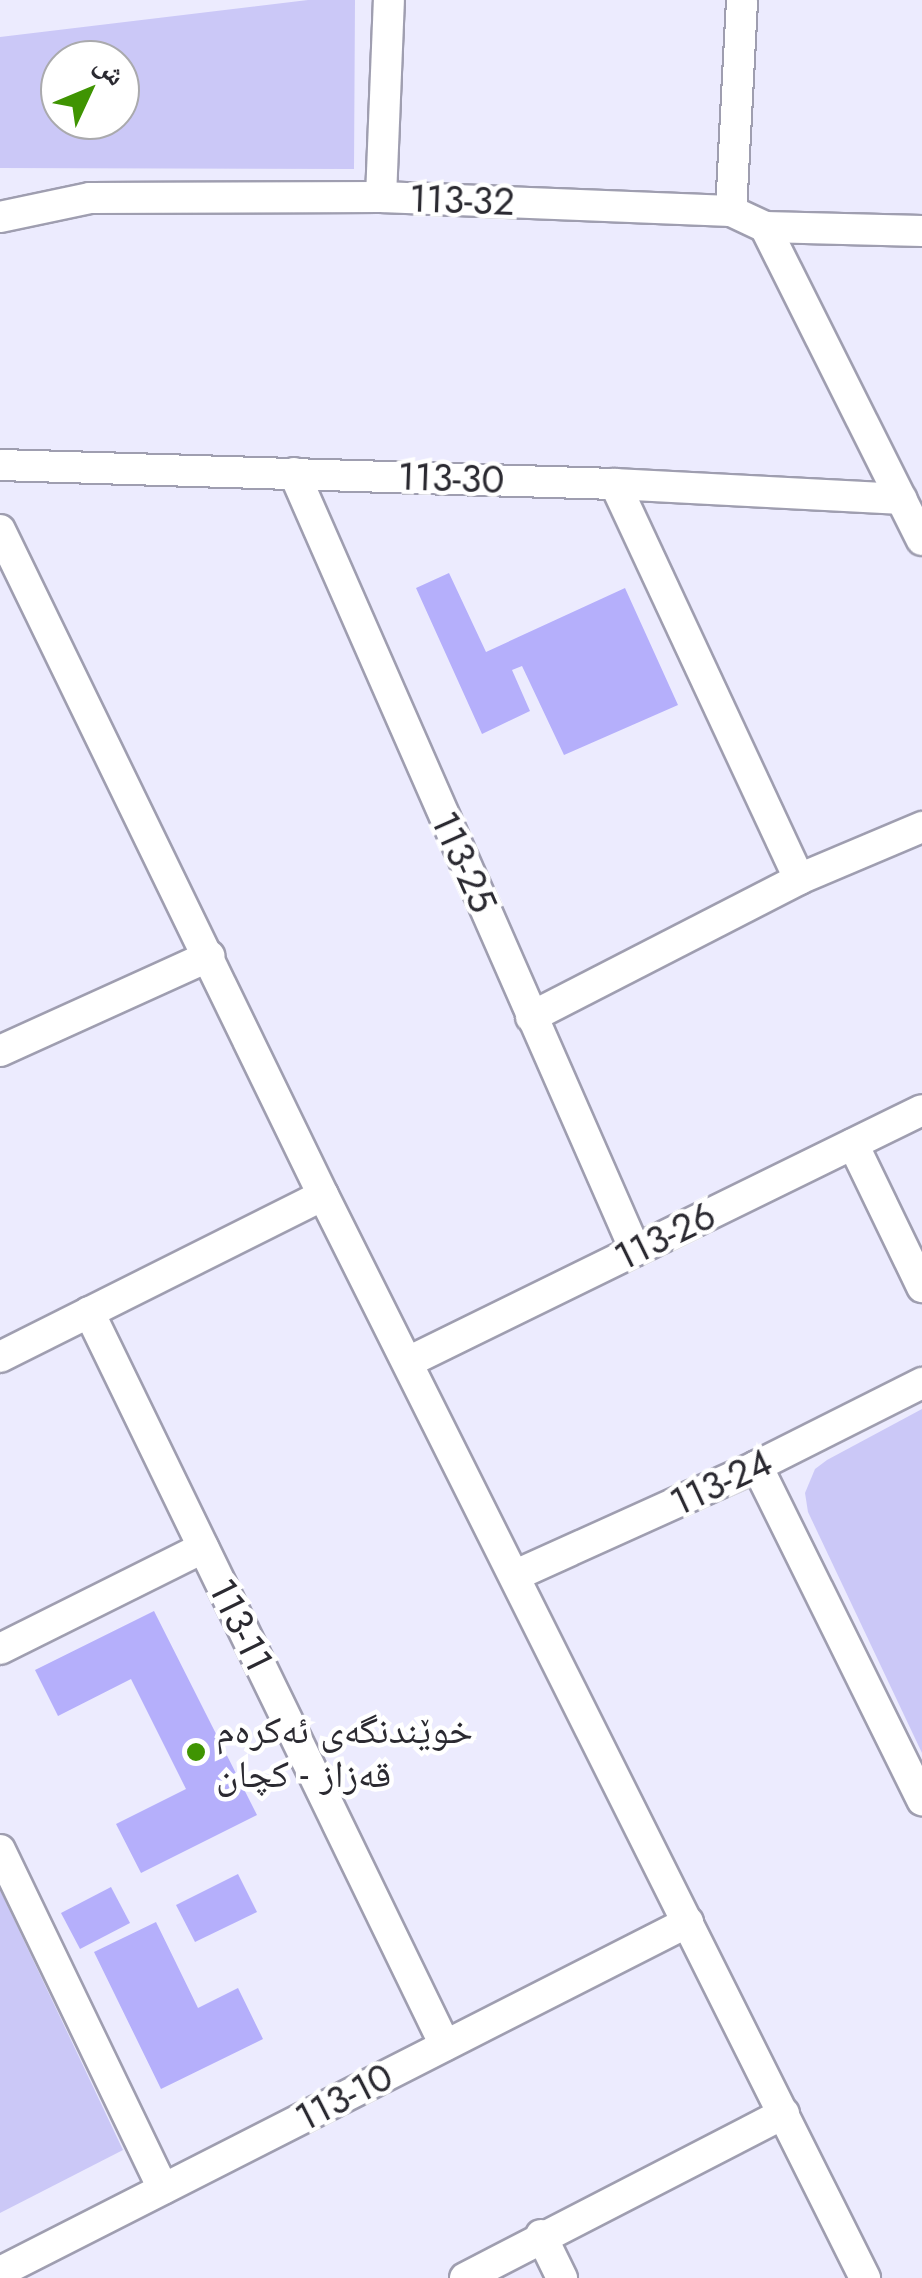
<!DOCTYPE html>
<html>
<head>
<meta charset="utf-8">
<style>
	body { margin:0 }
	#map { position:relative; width:922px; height:2278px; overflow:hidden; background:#ecebfe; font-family:Jost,"Noto Naskh Arabic",sans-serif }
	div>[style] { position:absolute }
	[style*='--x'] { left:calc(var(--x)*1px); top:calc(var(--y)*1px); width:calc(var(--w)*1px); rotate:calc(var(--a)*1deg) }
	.green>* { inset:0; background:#cbc8f7 }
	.building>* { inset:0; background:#b5affb }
	.roads { filter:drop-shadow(2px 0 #9f9eb0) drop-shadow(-2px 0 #9f9eb0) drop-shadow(0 2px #9f9eb0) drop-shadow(0 -2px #9f9eb0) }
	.minor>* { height:30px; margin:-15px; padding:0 15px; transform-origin:15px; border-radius:15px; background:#fff }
	.dots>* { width:28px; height:28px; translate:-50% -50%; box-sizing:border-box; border:5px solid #fff; border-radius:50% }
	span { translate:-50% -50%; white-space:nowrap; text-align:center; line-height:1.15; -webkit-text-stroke:9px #fff; paint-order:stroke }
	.street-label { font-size:38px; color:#2b2a31 }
	.poi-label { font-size:38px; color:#2b2a31 }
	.left { translate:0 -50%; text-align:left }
	.north { position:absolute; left:40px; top:40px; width:100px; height:100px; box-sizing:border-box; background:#fff; border:2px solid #aaaaad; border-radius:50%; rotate:46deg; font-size:28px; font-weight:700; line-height:40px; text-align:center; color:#2b2a31 }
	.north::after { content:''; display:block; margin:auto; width:35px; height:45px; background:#3f9402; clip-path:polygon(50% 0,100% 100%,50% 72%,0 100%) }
</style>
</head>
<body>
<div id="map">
	<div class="green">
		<i style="clip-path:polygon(evenodd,308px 0,355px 0,354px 169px,0 168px,0 37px,308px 0,120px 60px,120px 120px,60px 120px,60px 60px,120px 60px)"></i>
		<i style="clip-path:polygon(922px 1409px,922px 1753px,808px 1512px,805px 1493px,815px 1469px,827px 1460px)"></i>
		<i style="clip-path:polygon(0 1890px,123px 2150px,0 2213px)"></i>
	</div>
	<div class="building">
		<i style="clip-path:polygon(449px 573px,486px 652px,625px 588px,678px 705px,564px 755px,522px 666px,512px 670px,530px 711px,482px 734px,416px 588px)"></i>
		<i style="clip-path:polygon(154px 1611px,257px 1815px,141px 1873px,116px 1824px,186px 1789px,131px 1679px,58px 1716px,35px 1670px)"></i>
		<i style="clip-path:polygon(238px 1874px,257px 1912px,195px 1942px,176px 1905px)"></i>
		<i style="clip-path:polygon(111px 1887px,130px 1923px,80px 1949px,61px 1913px)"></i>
		<i style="clip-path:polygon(156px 1922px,198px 2008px,238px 1988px,263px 2039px,161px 2089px,94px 1952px)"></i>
	</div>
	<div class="roads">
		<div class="minor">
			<i style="--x:381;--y:197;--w:197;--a:-87.7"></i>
			<i style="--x:731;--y:211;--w:211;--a:-87"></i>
			<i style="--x:0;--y:217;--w:92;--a:-11.9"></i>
			<i style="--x:90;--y:198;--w:291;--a:-0.2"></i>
			<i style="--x:381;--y:197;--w:350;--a:2.3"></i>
			<i style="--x:731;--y:211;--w:38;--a:25"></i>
			<i style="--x:765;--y:227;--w:157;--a:1.5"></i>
			<i style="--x:765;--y:227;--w:350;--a:63.4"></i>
			<i style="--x:0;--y:465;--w:615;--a:1.77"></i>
			<i style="--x:615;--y:484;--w:287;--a:3"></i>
			<i style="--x:294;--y:473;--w:849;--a:66.3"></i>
			<i style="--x:615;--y:484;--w:436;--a:65"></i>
			<i style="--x:0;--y:530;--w:739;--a:64.09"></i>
			<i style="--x:323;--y:1195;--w:1211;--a:63.41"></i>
			<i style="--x:531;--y:1017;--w:301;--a:-27.2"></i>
			<i style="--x:799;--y:879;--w:134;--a:-22.9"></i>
			<i style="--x:0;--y:1051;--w:230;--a:-24.4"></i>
			<i style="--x:853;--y:1144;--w:159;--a:64.2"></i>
			<i style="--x:89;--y:1312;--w:815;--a:64.1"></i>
			<i style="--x:0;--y:1357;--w:361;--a:-26.6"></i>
			<i style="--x:408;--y:1362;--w:572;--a:-26.12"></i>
			<i style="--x:757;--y:1466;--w:373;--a:63.7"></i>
			<i style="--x:516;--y:1575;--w:265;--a:-24.3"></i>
			<i style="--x:757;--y:1466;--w:185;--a:-26.7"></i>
			<i style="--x:0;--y:1649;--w:227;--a:-26.5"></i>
			<i style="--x:0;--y:1850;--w:376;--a:64.3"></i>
			<i style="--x:541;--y:2235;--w:48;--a:64"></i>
			<i style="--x:0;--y:2272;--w:772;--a:-26.96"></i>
			<i style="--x:465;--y:2278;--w:359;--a:-27.3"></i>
		</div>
	</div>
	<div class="dots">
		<i style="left:196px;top:1752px;background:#3f9402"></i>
	</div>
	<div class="street-label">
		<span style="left:462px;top:200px;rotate:2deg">113-32</span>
		<span style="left:451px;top:478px;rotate:2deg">113-30</span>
		<span style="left:464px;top:862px;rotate:66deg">113-25</span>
		<span style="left:665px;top:1236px;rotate:-26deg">113-26</span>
		<span style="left:721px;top:1482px;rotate:-25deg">113-24</span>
		<span style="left:241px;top:1625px;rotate:64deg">113-11</span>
		<span style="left:344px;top:2097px;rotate:-27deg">113-10</span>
	</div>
	<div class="poi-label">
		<span class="left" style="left:216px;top:1752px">خوێندنگەی ئەکرەم<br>قەزاز - کچان</span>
	</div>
	<div class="north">ش</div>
</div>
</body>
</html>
